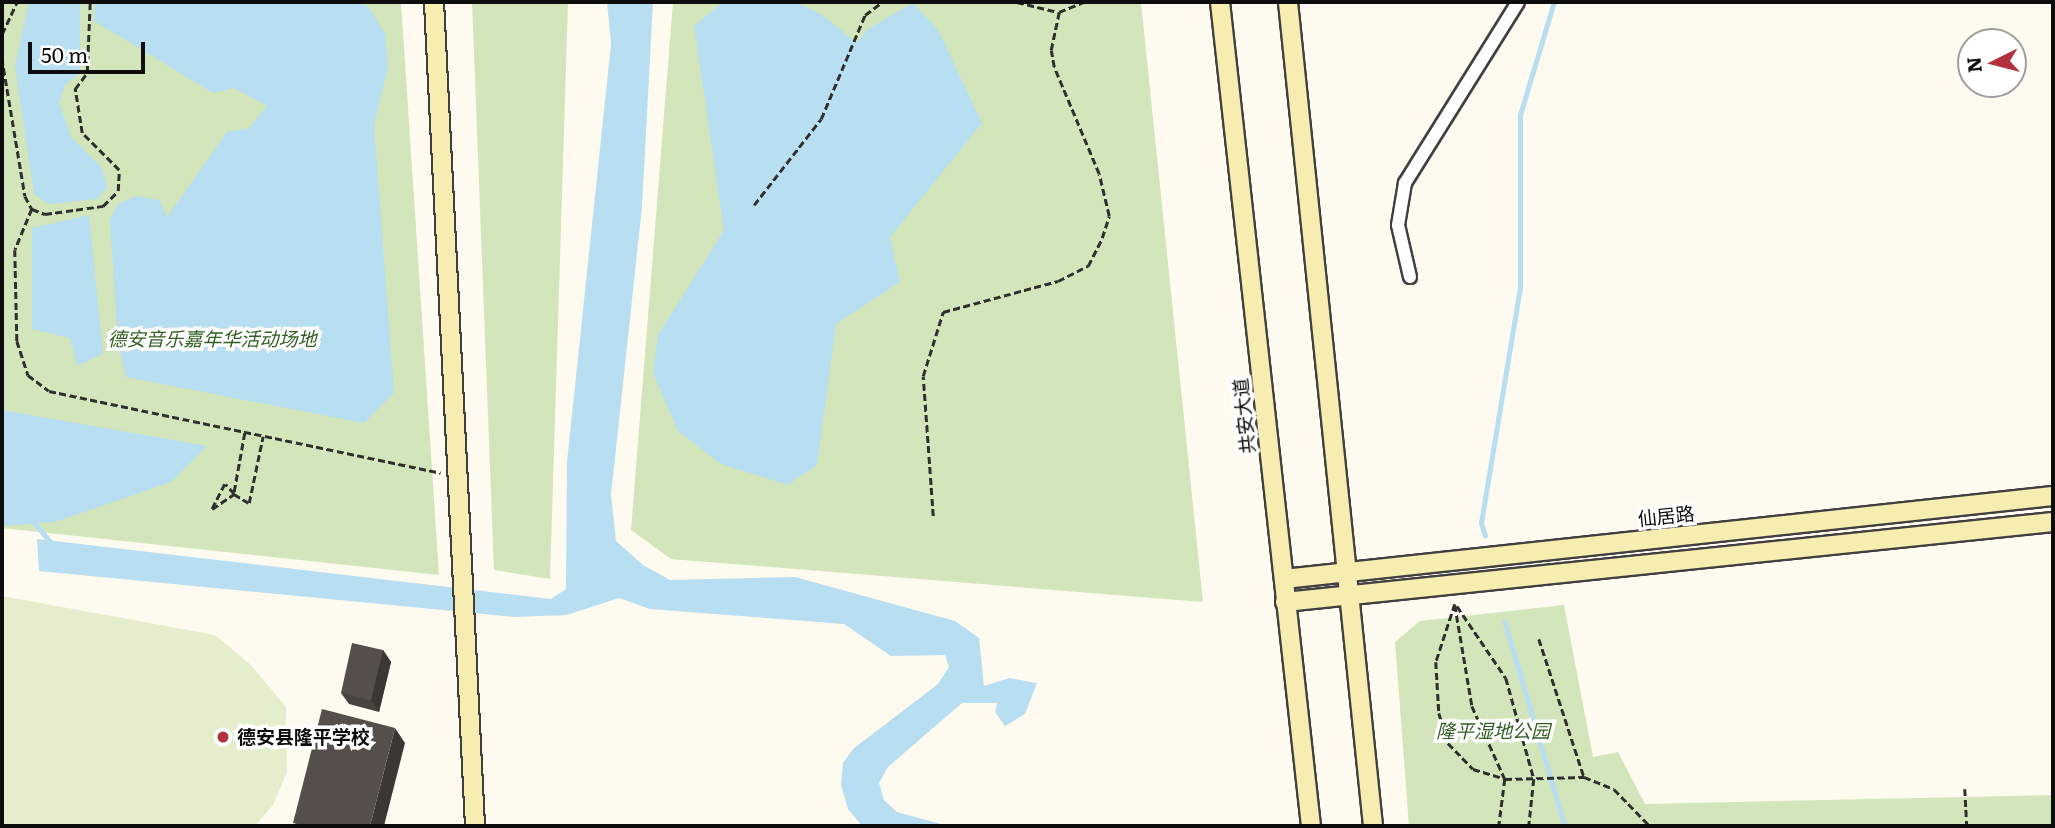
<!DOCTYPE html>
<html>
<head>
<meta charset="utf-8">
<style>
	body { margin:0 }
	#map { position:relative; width:2055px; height:828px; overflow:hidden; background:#fefaef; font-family:Literata,"Noto Sans SC",serif }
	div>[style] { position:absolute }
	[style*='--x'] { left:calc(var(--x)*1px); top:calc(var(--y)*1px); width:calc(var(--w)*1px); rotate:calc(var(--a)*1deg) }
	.green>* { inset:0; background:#d3e5bb }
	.pitch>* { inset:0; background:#e4edcc }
	.water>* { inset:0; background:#b8def1 }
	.stream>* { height:4.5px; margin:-2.25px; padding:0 2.25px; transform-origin:2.25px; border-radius:2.25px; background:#b8def1 }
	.path>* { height:2.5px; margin-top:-1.25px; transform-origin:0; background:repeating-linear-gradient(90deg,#2f2f2f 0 7px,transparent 0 10.5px) }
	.roads { filter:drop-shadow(2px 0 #404040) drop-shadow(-2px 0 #404040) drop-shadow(0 2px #404040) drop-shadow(0 -2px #404040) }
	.street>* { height:12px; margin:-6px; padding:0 6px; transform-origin:6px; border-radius:6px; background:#fff }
	.secondary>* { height:18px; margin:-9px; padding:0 9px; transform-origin:9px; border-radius:9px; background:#f8edb0 }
	.wall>* { inset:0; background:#494340 }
	.shaded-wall>* { inset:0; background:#3c3734 }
	.building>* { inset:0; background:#554e4b }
	.dots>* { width:19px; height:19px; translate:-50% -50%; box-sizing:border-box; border:4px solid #fff; border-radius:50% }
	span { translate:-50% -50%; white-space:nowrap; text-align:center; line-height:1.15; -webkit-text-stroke:7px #fff; paint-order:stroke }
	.park-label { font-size:19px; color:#326023; font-style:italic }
	.street-label { font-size:19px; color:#0d0d0d }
	.poi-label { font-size:19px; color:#0d0d0d; font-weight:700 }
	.left { translate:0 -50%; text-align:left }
	.frame { position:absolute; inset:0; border:4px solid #0d0d0d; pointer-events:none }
	.north { position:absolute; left:1957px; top:28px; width:70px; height:70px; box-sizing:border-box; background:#fff; border:2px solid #9e9e9e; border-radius:50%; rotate:264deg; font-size:19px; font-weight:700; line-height:28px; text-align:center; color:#0d0d0d }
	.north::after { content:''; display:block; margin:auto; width:24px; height:32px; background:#b2313d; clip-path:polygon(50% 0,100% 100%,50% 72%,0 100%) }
	.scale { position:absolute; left:28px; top:42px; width:117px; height:32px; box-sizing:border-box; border:4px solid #0d0d0d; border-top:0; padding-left:9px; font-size:21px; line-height:24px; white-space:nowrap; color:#0d0d0d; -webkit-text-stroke:5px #fff; paint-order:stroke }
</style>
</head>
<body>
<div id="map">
	<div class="green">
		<i style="clip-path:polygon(2px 2px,401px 2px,439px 575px,2px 528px)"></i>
		<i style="clip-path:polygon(472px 2px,568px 2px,550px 579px,494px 570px)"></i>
		<i style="clip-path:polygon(673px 2px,1141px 2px,1203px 602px,671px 559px,631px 530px)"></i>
		<i style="clip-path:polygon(1564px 605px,1593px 757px,1618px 752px,1645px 804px,2053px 795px,2053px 826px,1409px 826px,1395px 642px,1420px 621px)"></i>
	</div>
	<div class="pitch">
		<i style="clip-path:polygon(2px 596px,215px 635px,251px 665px,286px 707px,287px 772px,273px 805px,255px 826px,2px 824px)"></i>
	</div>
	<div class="water">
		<i style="clip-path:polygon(29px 2px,80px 2px,80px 73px,65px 85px,59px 103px,71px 137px,102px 168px,107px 188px,97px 199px,49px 204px,34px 194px,15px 66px)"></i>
		<i style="clip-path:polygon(95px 2px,358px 2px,369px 7px,385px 34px,388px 67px,374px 125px,394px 393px,364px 423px,126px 377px,118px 342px,110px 220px,118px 204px,136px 196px,159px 200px,167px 217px,227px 132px,249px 128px,267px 106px,234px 88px,213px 93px,94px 21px)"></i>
		<i style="clip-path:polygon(607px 2px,653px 2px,642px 207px,611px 495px,616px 541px,643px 565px,670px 580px,795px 577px,955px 621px,979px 638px,984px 686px,1009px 678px,1037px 683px,1025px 714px,1005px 726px,995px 712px,997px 703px,962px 703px,888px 767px,879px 783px,884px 800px,897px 812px,948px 826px,862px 826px,848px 809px,841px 785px,843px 763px,853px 749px,938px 684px,949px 667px,945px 655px,891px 656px,844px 624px,650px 609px,619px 598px,567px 615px,515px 617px,39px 571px,37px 539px,551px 599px,566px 589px,567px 462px,611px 44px)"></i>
		<i style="clip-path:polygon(723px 2px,795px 2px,821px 14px,857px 43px,868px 29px,913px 3px,938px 30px,982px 123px,890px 237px,900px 282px,836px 324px,817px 465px,788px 485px,721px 464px,678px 431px,653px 373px,658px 335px,724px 230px,694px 26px)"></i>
		<i style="clip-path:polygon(89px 215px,103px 354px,77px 366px,70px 338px,32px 329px,32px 228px)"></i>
		<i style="clip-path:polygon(2px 410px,207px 446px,171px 482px,55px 522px,2px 526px)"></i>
	</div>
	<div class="stream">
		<i style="--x:33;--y:521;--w:30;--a:50"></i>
		<i style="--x:1485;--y:536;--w:14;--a:-107"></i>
		<i style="--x:1481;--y:523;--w:239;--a:-80.6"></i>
		<i style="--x:1520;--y:287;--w:172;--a:-90"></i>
		<i style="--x:1520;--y:115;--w:118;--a:-73.3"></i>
		<i style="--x:1505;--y:622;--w:213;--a:73.6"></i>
	</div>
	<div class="path">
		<i style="--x:1017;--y:2;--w:42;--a:13.7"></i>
		<i style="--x:2;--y:34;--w:35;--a:-65"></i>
		<i style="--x:2;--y:58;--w:140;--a:80.5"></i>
		<i style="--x:25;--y:196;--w:15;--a:62"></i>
		<i style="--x:32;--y:209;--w:14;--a:21"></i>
		<i style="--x:45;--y:214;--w:59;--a:-7.9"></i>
		<i style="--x:103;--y:206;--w:21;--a:-45"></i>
		<i style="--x:118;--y:191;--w:21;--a:-87"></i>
		<i style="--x:119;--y:170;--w:52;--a:-135"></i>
		<i style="--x:82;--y:133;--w:45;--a:-99"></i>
		<i style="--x:75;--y:89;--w:20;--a:-53"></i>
		<i style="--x:87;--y:73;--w:71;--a:-87.6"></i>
		<i style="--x:754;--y:205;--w:109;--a:-52.1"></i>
		<i style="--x:821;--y:119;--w:113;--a:-67.1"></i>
		<i style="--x:865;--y:15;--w:21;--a:-37"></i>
		<i style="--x:32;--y:209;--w:44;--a:112.5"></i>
		<i style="--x:15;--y:250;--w:91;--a:88.7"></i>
		<i style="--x:17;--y:341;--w:36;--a:72"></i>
		<i style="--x:28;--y:375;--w:26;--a:37"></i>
		<i style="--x:49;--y:391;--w:400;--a:11.8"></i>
		<i style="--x:245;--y:433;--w:62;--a:100.2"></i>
		<i style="--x:234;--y:494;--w:13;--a:-132"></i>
		<i style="--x:225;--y:484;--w:28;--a:117"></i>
		<i style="--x:212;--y:509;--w:27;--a:-34"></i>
		<i style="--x:234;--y:494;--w:17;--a:31"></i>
		<i style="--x:249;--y:503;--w:68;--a:-78.2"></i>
		<i style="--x:933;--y:516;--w:140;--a:-94.1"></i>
		<i style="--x:923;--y:376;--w:67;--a:-72.6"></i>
		<i style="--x:943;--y:312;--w:119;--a:-15.1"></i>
		<i style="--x:1058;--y:281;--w:34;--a:-27"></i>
		<i style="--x:1088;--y:266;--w:31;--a:-63"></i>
		<i style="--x:1102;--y:238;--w:23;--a:-72"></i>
		<i style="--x:1109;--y:216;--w:43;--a:-103.4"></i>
		<i style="--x:1099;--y:174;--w:116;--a:-112.8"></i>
		<i style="--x:1054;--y:67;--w:17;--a:-100"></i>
		<i style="--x:1051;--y:50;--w:39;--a:-78"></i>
		<i style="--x:1059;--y:12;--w:27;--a:-22"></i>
		<i style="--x:1455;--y:604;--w:61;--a:108.1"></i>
		<i style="--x:1436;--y:662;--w:51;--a:86.6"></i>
		<i style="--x:1439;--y:713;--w:31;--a:73"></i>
		<i style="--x:1448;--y:743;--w:36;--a:46"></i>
		<i style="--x:1473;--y:769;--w:34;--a:17"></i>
		<i style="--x:1505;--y:779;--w:79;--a:-1.5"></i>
		<i style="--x:1584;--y:777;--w:32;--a:22"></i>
		<i style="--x:1614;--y:789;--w:52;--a:45.8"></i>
		<i style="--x:1455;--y:605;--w:102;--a:80.4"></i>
		<i style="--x:1472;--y:706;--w:80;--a:65.7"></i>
		<i style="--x:1505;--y:779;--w:47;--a:97.3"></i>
		<i style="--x:1457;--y:606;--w:87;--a:55.8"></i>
		<i style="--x:1506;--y:678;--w:105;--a:74.5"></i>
		<i style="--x:1534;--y:779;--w:47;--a:96.1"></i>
		<i style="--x:1539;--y:639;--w:145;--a:71.9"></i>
		<i style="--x:1965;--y:789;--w:37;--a:87"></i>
		<i style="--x:1774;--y:826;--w:28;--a:0"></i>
		<i style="--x:2052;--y:826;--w:1;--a:0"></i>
	</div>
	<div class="roads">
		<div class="street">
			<i style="--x:1410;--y:277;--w:53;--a:-103"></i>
			<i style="--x:1398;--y:225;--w:43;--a:-80.5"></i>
			<i style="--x:1405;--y:183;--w:213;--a:-58"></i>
		</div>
		<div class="secondary">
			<i style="--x:434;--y:2;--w:825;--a:87.15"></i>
			<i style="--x:1220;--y:2;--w:829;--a:83.7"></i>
			<i style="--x:1288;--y:2;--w:828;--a:84.11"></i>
			<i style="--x:1284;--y:579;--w:773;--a:-6.16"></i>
			<i style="--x:1285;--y:602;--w:772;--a:-5.95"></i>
		</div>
	</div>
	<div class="wall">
		<i style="clip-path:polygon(383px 650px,391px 662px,379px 712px,349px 704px,341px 693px)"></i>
	</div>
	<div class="shaded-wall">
		<i style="clip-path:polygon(383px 650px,391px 662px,379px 712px,371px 700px)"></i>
		<i style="clip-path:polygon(395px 728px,405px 743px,384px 826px,370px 826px)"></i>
	</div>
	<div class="building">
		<i style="clip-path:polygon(352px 643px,383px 650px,371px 700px,341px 693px)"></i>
		<i style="clip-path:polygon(322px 709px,395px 728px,370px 826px,305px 826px,293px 823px)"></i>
	</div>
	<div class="dots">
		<i style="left:223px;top:737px;background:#b2313d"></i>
	</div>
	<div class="park-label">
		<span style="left:212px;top:339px">德安音乐嘉年华活动场地</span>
		<span style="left:1493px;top:731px">隆平湿地公园</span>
	</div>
	<div class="street-label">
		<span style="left:1244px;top:416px;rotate:-96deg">共安大道</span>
		<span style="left:1666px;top:516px;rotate:-6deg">仙居路</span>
	</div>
	<div class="poi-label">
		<span class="left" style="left:237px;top:737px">德安县隆平学校</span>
	</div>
	<div class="frame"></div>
	<div class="north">N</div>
	<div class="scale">50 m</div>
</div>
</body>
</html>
